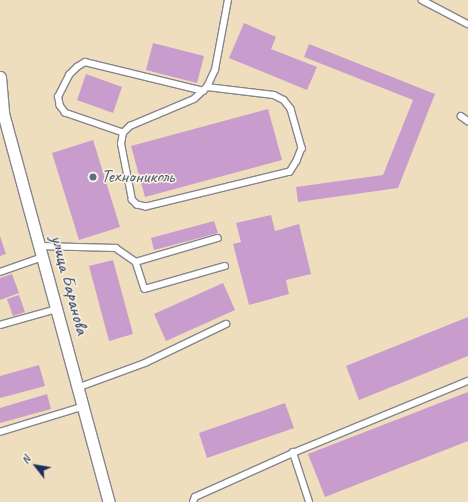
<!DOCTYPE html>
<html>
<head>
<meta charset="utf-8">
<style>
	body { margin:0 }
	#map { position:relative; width:468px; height:502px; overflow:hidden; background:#efdebd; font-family:Caveat,sans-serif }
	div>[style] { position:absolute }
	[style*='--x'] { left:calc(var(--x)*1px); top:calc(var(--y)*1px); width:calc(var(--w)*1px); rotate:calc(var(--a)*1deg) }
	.building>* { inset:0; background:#c89ccc }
	.roads { filter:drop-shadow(1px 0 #85868e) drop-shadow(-1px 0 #85868e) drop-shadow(0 1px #85868e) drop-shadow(0 -1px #85868e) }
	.lane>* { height:5.5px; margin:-2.75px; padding:0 2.75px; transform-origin:2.75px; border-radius:2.75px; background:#fff }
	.street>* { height:11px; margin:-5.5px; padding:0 5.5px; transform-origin:5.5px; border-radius:5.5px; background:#fff }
	.dots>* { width:11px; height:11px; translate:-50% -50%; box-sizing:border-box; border:2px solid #fcf5e5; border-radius:50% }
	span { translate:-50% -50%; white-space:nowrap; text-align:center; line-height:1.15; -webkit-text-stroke:3px #fcf5e5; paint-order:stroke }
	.service-label { font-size:19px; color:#4e5e75 }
	.left { translate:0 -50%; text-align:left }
	.street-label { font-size:19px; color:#1b2f5e }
	.north { position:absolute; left:16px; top:446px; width:40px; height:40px; -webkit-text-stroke:3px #fcf5e5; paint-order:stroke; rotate:301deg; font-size:11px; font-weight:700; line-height:16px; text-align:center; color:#1b2f5e }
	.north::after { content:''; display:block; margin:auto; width:14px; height:18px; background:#1b2f5e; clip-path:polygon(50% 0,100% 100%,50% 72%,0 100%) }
</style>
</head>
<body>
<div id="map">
	<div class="building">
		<i style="clip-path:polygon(244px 23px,276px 37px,271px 49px,317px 67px,307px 90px,229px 58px)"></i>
		<i style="clip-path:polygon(153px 43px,204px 56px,197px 83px,146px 70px)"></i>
		<i style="clip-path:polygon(309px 44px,435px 94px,398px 188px,298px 202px,296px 187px,383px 175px,413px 100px,304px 57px)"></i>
		<i style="clip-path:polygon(86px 74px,122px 87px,113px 113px,77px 100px)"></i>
		<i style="clip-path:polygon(268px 109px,282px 160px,145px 197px,131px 146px)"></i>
		<i style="clip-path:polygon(93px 140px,120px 227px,79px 240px,52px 153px)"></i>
		<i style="clip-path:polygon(271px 215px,275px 231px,299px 224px,311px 274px,286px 280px,289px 294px,249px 305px,233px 244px,241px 242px,236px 223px)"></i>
		<i style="clip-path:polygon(214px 221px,218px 233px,154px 250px,151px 238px)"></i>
		<i style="clip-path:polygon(0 236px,6px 254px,0 256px)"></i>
		<i style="clip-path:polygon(113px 260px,133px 334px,109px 341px,89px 266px)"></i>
		<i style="clip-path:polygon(12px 274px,19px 293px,0 300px,0 278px)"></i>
		<i style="clip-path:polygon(223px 283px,235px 310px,166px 341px,154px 314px)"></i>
		<i style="clip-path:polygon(19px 295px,25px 312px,13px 316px,7px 299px)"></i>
		<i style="clip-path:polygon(468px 317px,468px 356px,359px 400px,346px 366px)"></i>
		<i style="clip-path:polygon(39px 365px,45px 386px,0 398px,0 376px)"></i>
		<i style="clip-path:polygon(468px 392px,468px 441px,325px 497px,308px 454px)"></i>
		<i style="clip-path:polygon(47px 394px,51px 409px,0 423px,0 408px)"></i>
		<i style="clip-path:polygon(285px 403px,294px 428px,207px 458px,199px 433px)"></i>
	</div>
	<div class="roads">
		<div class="lane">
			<i style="--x:422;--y:0;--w:52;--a:27.6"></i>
			<i style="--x:207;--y:87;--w:67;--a:6.8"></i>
			<i style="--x:274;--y:95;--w:11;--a:27"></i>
			<i style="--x:284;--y:100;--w:11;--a:52"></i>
			<i style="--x:291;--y:109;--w:41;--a:74.2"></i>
			<i style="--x:302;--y:148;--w:14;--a:111"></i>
			<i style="--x:297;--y:161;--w:13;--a:122"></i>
			<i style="--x:290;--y:172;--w:148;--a:166.3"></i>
			<i style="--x:146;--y:207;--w:9;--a:-167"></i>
			<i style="--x:137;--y:205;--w:7;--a:-135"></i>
			<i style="--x:132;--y:200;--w:57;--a:-101.1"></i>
			<i style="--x:121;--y:144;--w:11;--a:-80"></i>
			<i style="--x:123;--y:133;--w:10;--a:-45"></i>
			<i style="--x:130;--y:126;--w:69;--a:-22.9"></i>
			<i style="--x:194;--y:99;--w:18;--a:-43"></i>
			<i style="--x:207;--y:87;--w:19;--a:-65"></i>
			<i style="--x:215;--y:70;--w:71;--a:-79.5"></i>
			<i style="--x:461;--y:116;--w:9;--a:36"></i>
			<i style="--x:123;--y:133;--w:61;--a:-161"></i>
			<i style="--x:65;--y:113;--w:9;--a:-126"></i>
			<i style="--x:60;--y:106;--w:9;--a:-103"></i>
			<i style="--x:58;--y:97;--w:25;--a:-63"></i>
			<i style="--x:69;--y:75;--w:11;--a:-45"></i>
			<i style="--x:77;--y:67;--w:9;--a:-32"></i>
			<i style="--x:85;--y:62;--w:122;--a:13.7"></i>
			<i style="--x:39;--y:246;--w:77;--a:1.5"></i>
			<i style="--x:116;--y:248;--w:24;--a:35"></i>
			<i style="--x:136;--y:262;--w:28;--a:72"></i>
			<i style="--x:145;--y:289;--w:83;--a:-16"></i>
			<i style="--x:136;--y:262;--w:85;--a:-16.3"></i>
			<i style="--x:0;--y:272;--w:46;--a:-19.2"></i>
			<i style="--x:0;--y:325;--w:59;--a:-15.7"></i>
			<i style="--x:77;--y:388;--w:72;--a:-20.2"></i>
			<i style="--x:145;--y:363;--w:90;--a:-25.7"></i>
			<i style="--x:0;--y:432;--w:86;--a:-17"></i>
			<i style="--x:193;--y:502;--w:5;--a:-68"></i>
			<i style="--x:195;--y:497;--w:107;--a:-24.2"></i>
			<i style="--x:309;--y:502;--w:52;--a:-108.1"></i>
			<i style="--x:293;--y:453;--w:189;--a:-22.4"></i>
		</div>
		<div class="street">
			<i style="--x:0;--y:77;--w:36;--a:85"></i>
			<i style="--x:3;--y:113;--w:403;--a:74.8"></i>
		</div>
	</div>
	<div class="dots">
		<i style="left:93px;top:177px;background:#5c6f8a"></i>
	</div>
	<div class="service-label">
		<span class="left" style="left:101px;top:177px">Технониколь</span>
	</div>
	<div class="street-label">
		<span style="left:69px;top:285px;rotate:75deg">улица Баранова</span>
	</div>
	<div class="north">N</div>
</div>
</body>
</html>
